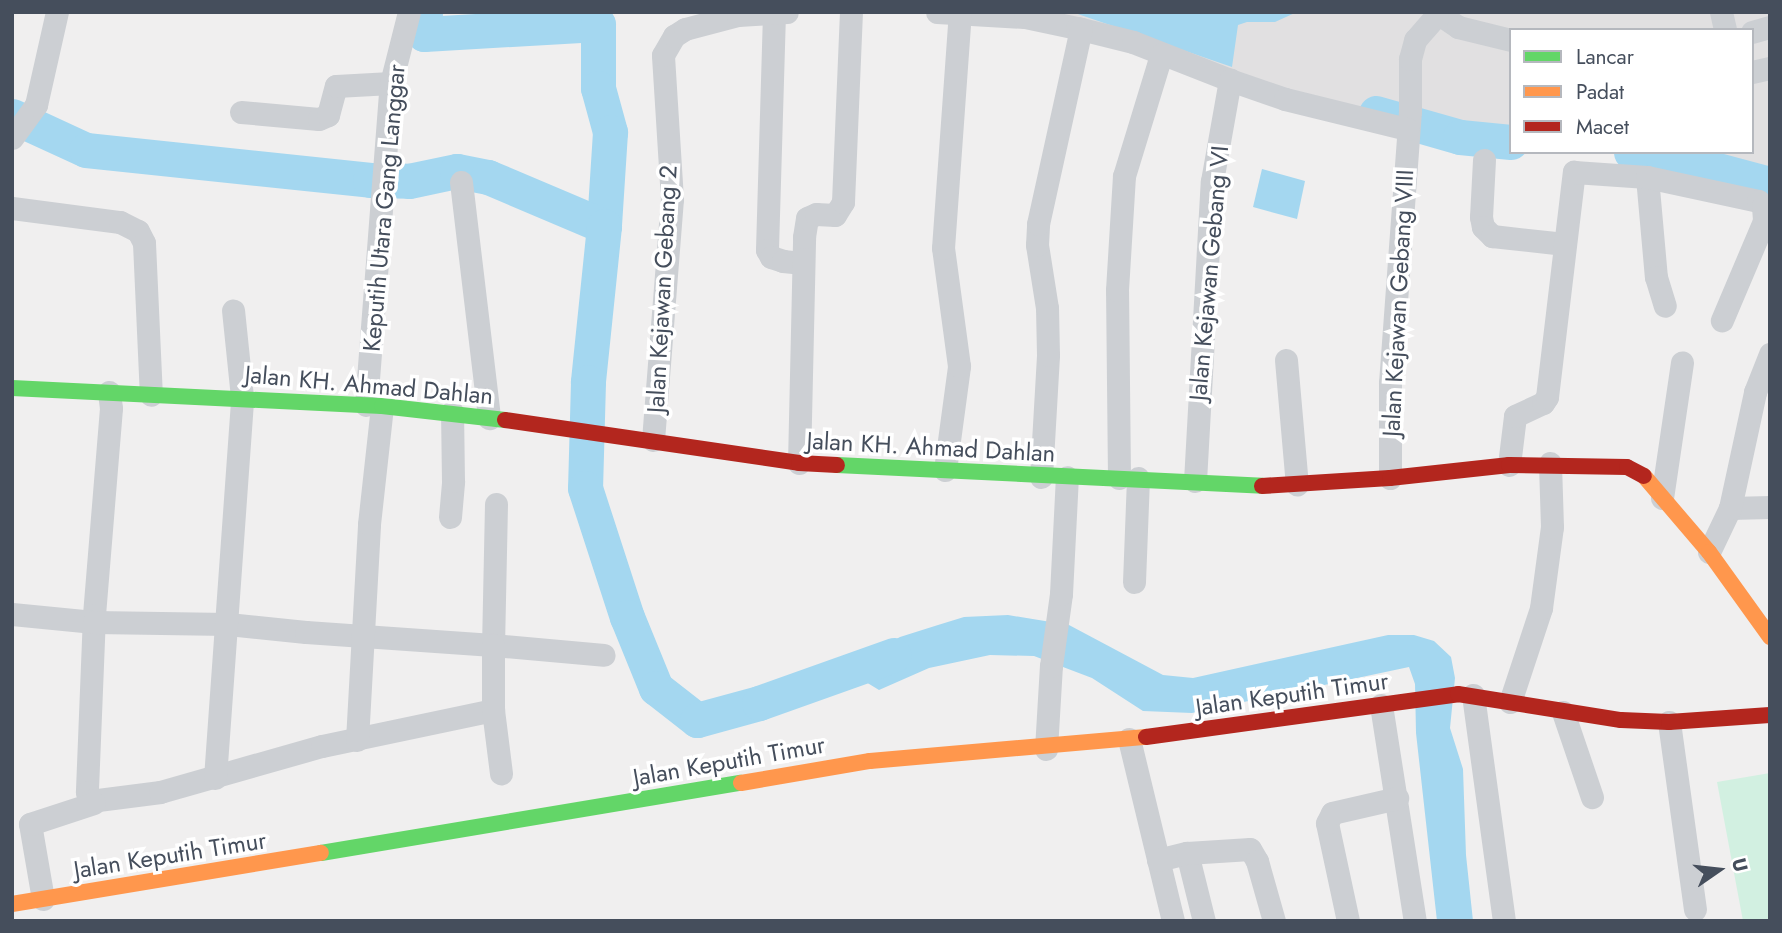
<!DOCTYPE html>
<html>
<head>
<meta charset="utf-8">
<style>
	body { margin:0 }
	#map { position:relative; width:1782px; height:933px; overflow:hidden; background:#f0efef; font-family:Jost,sans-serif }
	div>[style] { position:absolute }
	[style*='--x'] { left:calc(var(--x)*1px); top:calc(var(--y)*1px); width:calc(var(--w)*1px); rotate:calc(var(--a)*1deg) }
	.education>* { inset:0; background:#e1e0e1 }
	.green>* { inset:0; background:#d2f0e1 }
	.water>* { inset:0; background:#a4d7f0 }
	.river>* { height:35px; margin:-17.5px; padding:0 17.5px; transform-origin:17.5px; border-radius:17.5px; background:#a4d7f0 }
	.street>* { height:23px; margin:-11.5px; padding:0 11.5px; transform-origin:11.5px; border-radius:11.5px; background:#cccfd3 }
	.fast>* { height:16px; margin:-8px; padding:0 8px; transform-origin:8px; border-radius:8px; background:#63d668 }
	.slow>* { height:16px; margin:-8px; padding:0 8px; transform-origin:8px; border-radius:8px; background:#ff974d }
	.jam>* { height:16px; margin:-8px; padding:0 8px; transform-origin:8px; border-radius:8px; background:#b3261e }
	span { translate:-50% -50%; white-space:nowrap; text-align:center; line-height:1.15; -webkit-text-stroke:7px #fff; paint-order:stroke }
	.street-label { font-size:24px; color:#454e5c }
	.frame { position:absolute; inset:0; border:14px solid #454e5c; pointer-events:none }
	.legend { position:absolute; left:1509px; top:28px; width:245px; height:126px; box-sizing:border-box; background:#fff; border:2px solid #b5b8be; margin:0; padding:9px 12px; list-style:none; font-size:21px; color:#454e5c }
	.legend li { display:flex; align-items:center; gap:14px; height:35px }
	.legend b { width:35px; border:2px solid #b5b8be }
	.north { position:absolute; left:1684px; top:835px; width:70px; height:70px; -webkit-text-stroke:5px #fff; paint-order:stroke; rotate:76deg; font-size:19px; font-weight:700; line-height:28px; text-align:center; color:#454e5c }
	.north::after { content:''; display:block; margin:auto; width:24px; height:32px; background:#454e5c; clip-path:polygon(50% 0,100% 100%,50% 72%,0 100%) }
</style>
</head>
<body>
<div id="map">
	<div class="education">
		<i style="clip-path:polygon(996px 12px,1770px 12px,1770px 168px,1668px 152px,1752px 152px,1752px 30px,1511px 30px,1511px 128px,1408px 112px,1254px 97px,1057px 25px)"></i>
	</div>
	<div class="green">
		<i style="clip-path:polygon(1770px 773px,1770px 921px,1743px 921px,1717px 782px)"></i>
	</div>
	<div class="water">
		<i style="clip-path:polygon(1072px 12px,1297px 12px,1275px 22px,1247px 22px,1238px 25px,1232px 67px)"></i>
		<i style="clip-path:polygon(1262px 169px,1305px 181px,1297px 219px,1253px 207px)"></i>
		<i style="clip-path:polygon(1008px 615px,1069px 625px,1163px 675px,1193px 678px,1388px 635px,1414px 635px,1434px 641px,1451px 657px,1455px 678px,1450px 728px,1463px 769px,1466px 855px,1473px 921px,1437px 921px,1416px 733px,1415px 684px,1409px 667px,1192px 713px,1143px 711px,1092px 678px,1034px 656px,990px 655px,929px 668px,879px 690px,843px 668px,900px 637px,938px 625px,964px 617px)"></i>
	</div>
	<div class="river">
		<i style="--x:425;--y:12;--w:22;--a:93"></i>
		<i style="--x:424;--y:34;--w:174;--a:-3.3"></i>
		<i style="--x:598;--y:24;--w:64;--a:90"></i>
		<i style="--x:598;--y:88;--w:46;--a:74.7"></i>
		<i style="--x:610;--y:132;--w:94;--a:93.7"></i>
		<i style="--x:1376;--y:113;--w:87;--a:15.9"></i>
		<i style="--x:1460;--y:137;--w:51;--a:5.6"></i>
		<i style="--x:12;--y:116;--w:81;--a:24.7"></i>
		<i style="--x:86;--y:150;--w:286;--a:6"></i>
		<i style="--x:370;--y:180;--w:39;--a:1"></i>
		<i style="--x:409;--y:181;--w:49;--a:-11.8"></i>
		<i style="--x:457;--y:171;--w:32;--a:11"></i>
		<i style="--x:488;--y:177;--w:126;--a:22.9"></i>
		<i style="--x:604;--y:226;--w:157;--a:95.9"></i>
		<i style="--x:588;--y:382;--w:106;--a:91.6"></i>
		<i style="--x:585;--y:488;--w:136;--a:72"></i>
		<i style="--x:627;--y:617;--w:77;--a:67.8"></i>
		<i style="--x:656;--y:688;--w:52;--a:38"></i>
		<i style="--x:697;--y:720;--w:64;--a:-15.3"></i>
		<i style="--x:759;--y:703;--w:143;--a:-19.6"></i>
		<i style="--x:1631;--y:152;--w:30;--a:6"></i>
		<i style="--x:1661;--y:155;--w:113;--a:14.9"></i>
	</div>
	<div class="street">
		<i style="--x:937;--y:12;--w:88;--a:3.3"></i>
		<i style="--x:1025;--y:17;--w:53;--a:11.9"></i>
		<i style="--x:1077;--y:28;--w:58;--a:14"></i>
		<i style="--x:1133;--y:42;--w:104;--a:21.4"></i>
		<i style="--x:1436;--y:12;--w:27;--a:34"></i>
		<i style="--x:1458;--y:27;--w:55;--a:13.8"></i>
		<i style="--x:1721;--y:12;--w:18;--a:77"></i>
		<i style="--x:774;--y:13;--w:237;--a:91.7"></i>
		<i style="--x:767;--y:250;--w:8;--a:60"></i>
		<i style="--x:771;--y:257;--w:13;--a:18"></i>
		<i style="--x:783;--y:261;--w:20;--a:6"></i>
		<i style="--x:1752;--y:32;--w:19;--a:-16"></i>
		<i style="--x:1752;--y:72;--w:18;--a:-13"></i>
		<i style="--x:241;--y:112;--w:78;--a:5.1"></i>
		<i style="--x:319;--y:119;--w:10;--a:-24"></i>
		<i style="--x:328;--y:115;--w:30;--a:-75"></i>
		<i style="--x:336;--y:86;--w:55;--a:-3.1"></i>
		<i style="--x:12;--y:138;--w:41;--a:-54"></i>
		<i style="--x:36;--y:105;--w:95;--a:-77.3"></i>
		<i style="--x:1484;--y:160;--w:57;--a:93"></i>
		<i style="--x:1481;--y:217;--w:10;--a:79"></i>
		<i style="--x:1483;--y:227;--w:13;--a:45"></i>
		<i style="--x:1492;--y:236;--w:73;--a:6.3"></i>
		<i style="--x:1647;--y:177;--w:100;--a:84.9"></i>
		<i style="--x:1656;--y:277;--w:30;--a:73"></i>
		<i style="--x:461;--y:182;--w:238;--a:83.2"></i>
		<i style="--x:12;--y:208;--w:109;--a:7.4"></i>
		<i style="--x:120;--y:222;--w:20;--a:27"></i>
		<i style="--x:138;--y:231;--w:13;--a:63"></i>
		<i style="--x:144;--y:243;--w:152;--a:87.4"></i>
		<i style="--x:1286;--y:360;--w:125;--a:85"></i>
		<i style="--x:109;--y:392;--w:16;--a:83"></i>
		<i style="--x:111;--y:408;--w:208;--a:94.7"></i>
		<i style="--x:94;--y:615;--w:177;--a:92.3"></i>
		<i style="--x:87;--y:792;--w:9;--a:72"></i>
		<i style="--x:90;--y:801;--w:71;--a:-7.3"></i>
		<i style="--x:160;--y:792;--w:168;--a:-15.9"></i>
		<i style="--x:322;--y:746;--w:175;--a:-11.9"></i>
		<i style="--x:366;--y:405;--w:323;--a:-85.6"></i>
		<i style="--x:391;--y:83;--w:73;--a:-75.8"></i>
		<i style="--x:653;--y:440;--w:242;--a:-85.5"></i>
		<i style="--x:672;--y:199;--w:144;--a:-93.6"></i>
		<i style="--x:663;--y:55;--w:22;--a:-60"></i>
		<i style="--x:674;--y:36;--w:13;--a:-32"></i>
		<i style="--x:685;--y:29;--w:55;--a:-14.8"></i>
		<i style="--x:738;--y:15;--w:49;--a:-3.5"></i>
		<i style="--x:799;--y:463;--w:226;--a:-88.7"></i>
		<i style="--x:804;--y:237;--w:19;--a:-81"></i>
		<i style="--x:807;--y:218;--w:10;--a:-24"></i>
		<i style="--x:816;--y:214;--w:19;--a:3"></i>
		<i style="--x:835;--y:215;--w:15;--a:-58"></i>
		<i style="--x:843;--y:202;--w:190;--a:-87.6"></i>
		<i style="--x:1509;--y:465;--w:49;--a:-83"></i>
		<i style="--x:1515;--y:416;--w:31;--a:-25"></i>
		<i style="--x:1543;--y:403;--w:7;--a:-56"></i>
		<i style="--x:1547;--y:397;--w:227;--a:-83.2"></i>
		<i style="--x:1574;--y:172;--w:73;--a:3.9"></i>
		<i style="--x:1647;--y:177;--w:114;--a:12.2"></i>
		<i style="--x:1758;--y:201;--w:7;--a:45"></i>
		<i style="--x:1763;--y:206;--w:15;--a:86"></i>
		<i style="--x:1764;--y:221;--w:108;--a:113"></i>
		<i style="--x:945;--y:470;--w:105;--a:-82.3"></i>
		<i style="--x:959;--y:366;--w:119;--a:-97.7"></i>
		<i style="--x:943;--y:248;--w:236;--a:-85.9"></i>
		<i style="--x:1041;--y:477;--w:122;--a:-86.7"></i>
		<i style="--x:1048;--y:355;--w:47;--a:-91.2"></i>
		<i style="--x:1047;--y:308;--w:64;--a:-99"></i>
		<i style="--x:1037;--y:245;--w:21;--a:-87"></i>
		<i style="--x:1038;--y:224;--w:200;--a:-77.6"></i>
		<i style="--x:1119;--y:478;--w:188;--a:-90.6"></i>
		<i style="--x:1117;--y:290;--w:114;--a:-86.5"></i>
		<i style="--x:1124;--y:176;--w:127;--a:-73"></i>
		<i style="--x:1390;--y:478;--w:95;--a:-90"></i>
		<i style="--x:1390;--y:383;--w:273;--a:-85.8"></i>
		<i style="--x:1410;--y:111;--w:52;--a:-90"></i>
		<i style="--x:1410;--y:59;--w:20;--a:-75"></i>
		<i style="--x:1415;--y:40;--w:33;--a:-49"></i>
		<i style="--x:1195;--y:481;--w:300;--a:-86.8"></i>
		<i style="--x:1212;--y:181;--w:103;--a:-79.9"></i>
		<i style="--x:1230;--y:80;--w:58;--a:19.1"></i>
		<i style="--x:1285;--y:99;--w:126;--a:13.8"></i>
		<i style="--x:1662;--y:498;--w:137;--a:-81.6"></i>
		<i style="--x:496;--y:504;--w:141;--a:91.2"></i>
		<i style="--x:493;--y:645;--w:111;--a:5.1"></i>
		<i style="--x:1730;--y:508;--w:40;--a:-1.4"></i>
		<i style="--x:450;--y:517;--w:36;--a:-85"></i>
		<i style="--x:453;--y:481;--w:69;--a:-90.8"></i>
		<i style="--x:1709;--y:552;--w:49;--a:-64.5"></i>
		<i style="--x:1730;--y:508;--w:119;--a:-77.8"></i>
		<i style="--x:1755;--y:392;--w:41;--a:-68.5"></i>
		<i style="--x:1134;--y:582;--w:104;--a:-87.8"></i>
		<i style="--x:12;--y:614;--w:82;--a:5.6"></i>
		<i style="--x:94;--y:622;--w:134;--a:0.9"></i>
		<i style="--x:228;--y:624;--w:78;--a:5.9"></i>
		<i style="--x:306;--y:632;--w:187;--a:4"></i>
		<i style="--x:493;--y:645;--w:65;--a:90"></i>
		<i style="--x:493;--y:710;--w:64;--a:82.8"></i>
		<i style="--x:1473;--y:695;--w:228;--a:82.2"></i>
		<i style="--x:1510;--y:702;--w:99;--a:-71.7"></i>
		<i style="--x:1541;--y:608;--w:82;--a:-82.3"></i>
		<i style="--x:1552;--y:527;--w:64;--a:-91.8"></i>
		<i style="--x:1381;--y:705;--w:219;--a:81.1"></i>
		<i style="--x:1563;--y:712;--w:90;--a:71.2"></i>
		<i style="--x:1669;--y:722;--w:189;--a:82.1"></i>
		<i style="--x:1129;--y:739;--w:187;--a:76.4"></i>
		<i style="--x:357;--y:740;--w:216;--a:-86.8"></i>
		<i style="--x:369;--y:524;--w:119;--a:-83.7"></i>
		<i style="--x:1046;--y:749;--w:83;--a:-86.6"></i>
		<i style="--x:1051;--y:666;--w:73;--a:-82.1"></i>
		<i style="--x:1061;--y:594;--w:117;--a:-87.1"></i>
		<i style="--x:215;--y:778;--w:382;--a:-85.9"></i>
		<i style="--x:242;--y:397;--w:87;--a:-95.9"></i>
		<i style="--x:1187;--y:853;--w:70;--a:76"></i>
		<i style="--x:1158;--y:860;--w:30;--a:-14"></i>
		<i style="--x:1187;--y:853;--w:63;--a:-3.6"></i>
		<i style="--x:1250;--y:849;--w:14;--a:60"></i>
		<i style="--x:1257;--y:861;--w:62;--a:74.2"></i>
		<i style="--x:43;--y:899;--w:76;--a:-99.8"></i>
		<i style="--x:30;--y:824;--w:67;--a:-18.2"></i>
		<i style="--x:1348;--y:921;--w:100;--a:-102.1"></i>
		<i style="--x:1327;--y:823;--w:11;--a:-63"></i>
		<i style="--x:1332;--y:813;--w:67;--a:-13"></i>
	</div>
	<div class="fast">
		<i style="--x:12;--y:388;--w:370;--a:2.8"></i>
		<i style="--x:382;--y:406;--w:124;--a:6.5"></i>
		<i style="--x:837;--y:465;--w:426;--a:2.8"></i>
		<i style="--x:321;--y:853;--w:426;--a:-9.5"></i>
	</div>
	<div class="slow">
		<i style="--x:1644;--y:476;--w:100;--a:49.5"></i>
		<i style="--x:1709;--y:552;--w:105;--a:54.3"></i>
		<i style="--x:741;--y:783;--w:131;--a:-9.7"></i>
		<i style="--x:870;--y:761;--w:277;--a:-5"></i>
		<i style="--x:12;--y:904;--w:313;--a:-9.4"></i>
	</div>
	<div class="jam">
		<i style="--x:505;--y:420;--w:297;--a:8.3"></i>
		<i style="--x:799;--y:463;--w:38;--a:3"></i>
		<i style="--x:1262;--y:486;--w:128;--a:-3.6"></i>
		<i style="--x:1390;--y:478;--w:120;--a:-6.2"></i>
		<i style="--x:1509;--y:465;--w:118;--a:1"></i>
		<i style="--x:1627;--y:467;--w:19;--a:28"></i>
		<i style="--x:1146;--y:737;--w:315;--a:-7.8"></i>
		<i style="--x:1458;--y:694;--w:165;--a:9.1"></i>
		<i style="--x:1621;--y:720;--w:48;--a:2.4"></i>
		<i style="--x:1669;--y:722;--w:101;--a:-4"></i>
	</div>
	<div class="street-label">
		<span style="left:384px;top:208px;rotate:-85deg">Keputih Utara Gang Langgar</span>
		<span style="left:1209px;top:273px;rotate:-85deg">Jalan Kejawan Gebang VI</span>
		<span style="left:662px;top:289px;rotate:-87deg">Jalan Kejawan Gebang 2</span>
		<span style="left:1398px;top:303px;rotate:-87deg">Jalan Kejawan Gebang VIII</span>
		<span style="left:369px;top:385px;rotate:5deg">Jalan KH. Ahmad Dahlan</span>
		<span style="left:931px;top:447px;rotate:3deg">Jalan KH. Ahmad Dahlan</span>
		<span style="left:1292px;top:694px;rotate:-8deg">Jalan Keputih Timur</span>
		<span style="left:729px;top:761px;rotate:-10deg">Jalan Keputih Timur</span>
		<span style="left:170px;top:855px;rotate:-9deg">Jalan Keputih Timur</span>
	</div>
	<div class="frame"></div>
	<ul class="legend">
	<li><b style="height:9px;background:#63d668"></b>Lancar</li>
	<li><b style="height:9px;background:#ff974d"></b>Padat</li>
	<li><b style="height:9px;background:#b3261e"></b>Macet</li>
	</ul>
	<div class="north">U</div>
</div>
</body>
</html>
